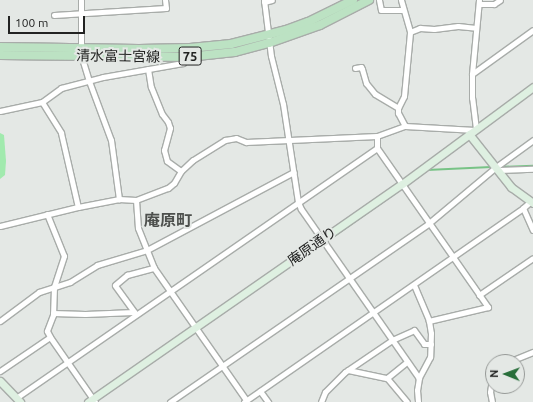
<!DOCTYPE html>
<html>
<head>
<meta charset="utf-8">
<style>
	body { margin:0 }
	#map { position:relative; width:533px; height:402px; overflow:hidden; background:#e4e8e5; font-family:Ubuntu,"Noto Sans JP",sans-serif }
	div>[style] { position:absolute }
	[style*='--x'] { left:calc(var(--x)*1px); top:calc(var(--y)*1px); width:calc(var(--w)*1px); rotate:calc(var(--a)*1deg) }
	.green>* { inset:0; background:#a1eaae }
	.stream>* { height:1.5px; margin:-0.75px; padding:0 0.75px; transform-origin:0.75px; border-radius:0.75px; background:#78c386 }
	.roads { filter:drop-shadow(1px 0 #a8aca9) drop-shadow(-1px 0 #a8aca9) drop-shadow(0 1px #a8aca9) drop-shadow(0 -1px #a8aca9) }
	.street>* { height:5px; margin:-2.5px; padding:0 2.5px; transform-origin:2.5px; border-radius:2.5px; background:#fff }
	.secondary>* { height:7px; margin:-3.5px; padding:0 3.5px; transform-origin:3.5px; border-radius:3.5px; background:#def0e1 }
	.primary>* { height:8px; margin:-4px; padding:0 4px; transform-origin:4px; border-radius:4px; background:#bce2c3 }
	span { translate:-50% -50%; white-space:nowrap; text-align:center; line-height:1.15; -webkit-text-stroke:4px #e4e8e5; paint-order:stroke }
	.shield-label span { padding:1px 3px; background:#e4e8e5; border:1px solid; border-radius:3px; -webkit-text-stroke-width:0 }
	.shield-label { font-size:13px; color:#222322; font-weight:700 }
	.street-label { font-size:14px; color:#222322 }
	.quarter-label { font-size:16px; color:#4d504d; font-weight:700 }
	.north { position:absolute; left:485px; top:354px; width:40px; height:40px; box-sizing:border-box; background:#e4e8e5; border:1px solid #969997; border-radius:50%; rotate:271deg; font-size:11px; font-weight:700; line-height:16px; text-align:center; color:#222322 }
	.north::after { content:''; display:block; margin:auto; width:14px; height:18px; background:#286e3a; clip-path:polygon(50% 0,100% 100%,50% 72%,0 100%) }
	.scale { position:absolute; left:8px; top:16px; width:77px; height:18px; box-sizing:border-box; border:2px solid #222322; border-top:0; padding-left:5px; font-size:12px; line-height:14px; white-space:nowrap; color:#222322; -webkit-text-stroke:3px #e4e8e5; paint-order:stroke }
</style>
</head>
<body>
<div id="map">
	<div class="green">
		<i style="clip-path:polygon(0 133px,4px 135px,6px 161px,5px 175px,0 179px)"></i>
	</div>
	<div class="stream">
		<i style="--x:499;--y:167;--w:34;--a:-2"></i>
		<i style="--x:427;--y:170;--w:64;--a:-2.7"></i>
		<i style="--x:326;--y:242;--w:90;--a:-35.1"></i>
		<i style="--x:254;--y:291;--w:83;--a:-34.3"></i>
	</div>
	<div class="roads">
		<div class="street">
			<i style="--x:81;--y:0;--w:55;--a:90"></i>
			<i style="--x:81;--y:55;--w:27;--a:73"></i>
			<i style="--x:89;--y:81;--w:63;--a:69.6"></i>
			<i style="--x:111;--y:140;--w:60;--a:82.3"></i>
			<i style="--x:264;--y:0;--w:56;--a:82.9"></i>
			<i style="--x:271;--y:56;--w:49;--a:76"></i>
			<i style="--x:283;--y:104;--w:99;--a:81.3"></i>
			<i style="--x:298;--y:202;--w:8;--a:67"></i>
			<i style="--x:301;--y:209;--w:206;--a:55.1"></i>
			<i style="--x:379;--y:0;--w:10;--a:79"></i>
			<i style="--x:381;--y:10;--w:22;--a:0"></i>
			<i style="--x:401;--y:0;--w:33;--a:74"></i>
			<i style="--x:264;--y:2;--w:8;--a:-14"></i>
			<i style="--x:479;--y:4;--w:15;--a:0"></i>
			<i style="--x:494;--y:4;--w:7;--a:-34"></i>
			<i style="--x:54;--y:15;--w:112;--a:-3.6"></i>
			<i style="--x:166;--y:8;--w:8;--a:-97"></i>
			<i style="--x:355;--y:68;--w:6;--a:-9"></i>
			<i style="--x:361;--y:67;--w:2;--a:63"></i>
			<i style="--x:362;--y:69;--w:15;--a:74"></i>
			<i style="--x:366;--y:83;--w:14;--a:51"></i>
			<i style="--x:375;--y:94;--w:27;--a:31"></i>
			<i style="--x:148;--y:69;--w:18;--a:81"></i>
			<i style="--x:151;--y:87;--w:29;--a:68"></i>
			<i style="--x:162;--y:114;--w:10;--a:53"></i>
			<i style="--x:168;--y:122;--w:6;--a:72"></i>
			<i style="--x:170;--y:128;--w:23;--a:105"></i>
			<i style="--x:164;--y:150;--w:11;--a:75"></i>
			<i style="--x:167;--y:161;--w:17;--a:36"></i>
			<i style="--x:472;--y:74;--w:75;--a:-35.8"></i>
			<i style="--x:42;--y:102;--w:36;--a:58"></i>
			<i style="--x:61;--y:133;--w:76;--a:77.1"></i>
			<i style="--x:0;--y:111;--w:43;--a:-12.1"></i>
			<i style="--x:42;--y:102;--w:24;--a:-36"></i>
			<i style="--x:61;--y:88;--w:43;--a:-14.7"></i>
			<i style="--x:103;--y:77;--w:81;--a:-9.9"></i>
			<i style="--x:183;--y:63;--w:8;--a:-50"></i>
			<i style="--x:405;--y:126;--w:15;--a:-118"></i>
			<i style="--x:398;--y:113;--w:5;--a:-90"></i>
			<i style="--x:398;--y:108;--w:13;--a:-63"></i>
			<i style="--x:404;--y:96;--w:64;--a:-84.6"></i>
			<i style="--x:410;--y:32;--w:11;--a:-22"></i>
			<i style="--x:420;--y:28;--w:14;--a:4"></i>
			<i style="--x:434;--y:29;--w:24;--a:-7"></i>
			<i style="--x:458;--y:26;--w:18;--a:6"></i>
			<i style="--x:476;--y:129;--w:31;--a:-97"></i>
			<i style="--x:472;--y:98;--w:24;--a:-90"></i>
			<i style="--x:472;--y:74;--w:74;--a:-84.6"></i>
			<i style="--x:377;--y:136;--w:12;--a:90"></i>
			<i style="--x:377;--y:148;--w:194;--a:55.1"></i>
			<i style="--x:488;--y:307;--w:61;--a:166.7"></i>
			<i style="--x:499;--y:170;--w:34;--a:-2"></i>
			<i style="--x:136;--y:200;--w:28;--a:86"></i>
			<i style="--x:138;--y:228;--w:43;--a:68.2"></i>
			<i style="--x:154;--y:268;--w:161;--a:55.1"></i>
			<i style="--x:523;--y:208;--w:24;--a:66"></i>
			<i style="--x:47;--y:214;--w:45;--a:68"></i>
			<i style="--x:64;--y:256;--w:33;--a:108"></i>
			<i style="--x:54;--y:287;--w:28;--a:92"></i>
			<i style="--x:53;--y:315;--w:17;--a:111"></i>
			<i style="--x:47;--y:331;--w:7;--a:63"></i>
			<i style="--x:0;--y:226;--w:80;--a:-13.7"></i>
			<i style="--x:78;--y:207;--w:42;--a:-11"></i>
			<i style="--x:119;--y:199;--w:17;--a:3"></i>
			<i style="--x:136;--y:200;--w:34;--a:-21"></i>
			<i style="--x:168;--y:188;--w:8;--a:-40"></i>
			<i style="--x:174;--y:183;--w:14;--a:-60"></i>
			<i style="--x:181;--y:171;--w:16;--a:-43"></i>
			<i style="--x:193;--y:160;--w:38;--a:-32"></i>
			<i style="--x:225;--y:140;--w:11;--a:-10"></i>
			<i style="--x:236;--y:138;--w:11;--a:22"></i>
			<i style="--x:246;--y:142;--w:131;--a:-2.6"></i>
			<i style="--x:377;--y:136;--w:30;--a:-20"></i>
			<i style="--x:405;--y:126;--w:70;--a:3.3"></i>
			<i style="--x:414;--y:285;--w:39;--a:67"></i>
			<i style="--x:429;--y:321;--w:12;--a:81"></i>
			<i style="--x:431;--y:333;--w:24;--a:92"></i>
			<i style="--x:430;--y:357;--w:24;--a:118"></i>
			<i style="--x:419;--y:378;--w:12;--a:99"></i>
			<i style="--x:417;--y:390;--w:12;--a:85"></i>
			<i style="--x:479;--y:295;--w:65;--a:-34.4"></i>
			<i style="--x:53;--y:313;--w:32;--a:2"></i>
			<i style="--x:85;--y:314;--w:49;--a:-2.3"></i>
			<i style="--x:135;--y:313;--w:34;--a:-126"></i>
			<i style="--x:115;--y:285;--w:16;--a:-40"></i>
			<i style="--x:127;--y:275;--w:28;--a:-15"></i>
			<i style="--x:0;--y:321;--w:49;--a:-36.6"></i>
			<i style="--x:39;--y:292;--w:33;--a:-18"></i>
			<i style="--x:70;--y:282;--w:32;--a:-32"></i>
			<i style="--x:97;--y:265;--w:52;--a:-16.7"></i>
			<i style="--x:147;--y:250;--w:166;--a:-28"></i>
			<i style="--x:508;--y:362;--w:27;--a:-22"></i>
			<i style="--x:348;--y:370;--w:40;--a:12"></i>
			<i style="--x:387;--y:378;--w:31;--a:50"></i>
			<i style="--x:0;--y:371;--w:60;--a:-34.2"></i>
			<i style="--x:50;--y:337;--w:79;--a:55.3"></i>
			<i style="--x:387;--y:378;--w:26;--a:-39"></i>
			<i style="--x:260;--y:391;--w:14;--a:54"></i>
			<i style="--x:16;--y:398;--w:439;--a:-34.7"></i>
			<i style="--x:170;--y:402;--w:315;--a:-34.6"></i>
			<i style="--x:429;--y:223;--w:87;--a:-39.9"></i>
			<i style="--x:496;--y:167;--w:46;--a:-36.1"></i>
			<i style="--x:244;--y:402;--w:340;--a:-34.8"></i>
			<i style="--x:523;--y:208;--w:9;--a:-41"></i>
			<i style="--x:321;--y:402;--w:11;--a:-68"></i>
			<i style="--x:325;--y:392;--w:28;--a:-45"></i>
			<i style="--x:345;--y:372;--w:57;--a:-34.2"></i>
			<i style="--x:392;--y:340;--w:24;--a:-24"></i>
			<i style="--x:414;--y:330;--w:17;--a:54"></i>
			<i style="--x:424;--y:344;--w:7;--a:0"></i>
			<i style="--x:492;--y:402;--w:10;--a:-101"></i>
			<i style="--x:490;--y:392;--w:19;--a:-81"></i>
		</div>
		<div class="secondary">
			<i style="--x:469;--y:134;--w:68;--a:51.6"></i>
			<i style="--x:511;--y:187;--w:27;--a:36"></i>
			<i style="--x:0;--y:381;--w:29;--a:46"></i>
			<i style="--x:88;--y:402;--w:382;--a:-34.8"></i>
			<i style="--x:402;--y:184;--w:163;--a:-36.5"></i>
		</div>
		<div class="primary">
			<i style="--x:0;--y:47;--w:139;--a:0.8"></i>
			<i style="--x:139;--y:49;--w:51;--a:-1.1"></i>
			<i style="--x:190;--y:48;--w:41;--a:-5.6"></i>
			<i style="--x:231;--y:44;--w:57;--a:-14.3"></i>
			<i style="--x:286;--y:30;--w:23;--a:-20"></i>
			<i style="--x:308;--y:22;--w:50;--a:-26.1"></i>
			<i style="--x:0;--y:55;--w:188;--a:0.6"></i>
			<i style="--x:188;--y:57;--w:47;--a:-6.1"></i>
			<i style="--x:235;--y:52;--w:35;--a:-15"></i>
			<i style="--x:269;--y:43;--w:54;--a:-19.4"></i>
			<i style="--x:320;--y:25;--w:55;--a:-27"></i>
		</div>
	</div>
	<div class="shield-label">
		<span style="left:190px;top:56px">75</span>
	</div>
	<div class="street-label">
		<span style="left:118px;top:56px;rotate:1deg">清水富士宮線</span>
		<span style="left:312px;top:246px;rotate:-35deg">庵原通り</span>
	</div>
	<div class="quarter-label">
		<span style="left:168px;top:220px">庵原町</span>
	</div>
	<div class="north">N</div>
	<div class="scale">100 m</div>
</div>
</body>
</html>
